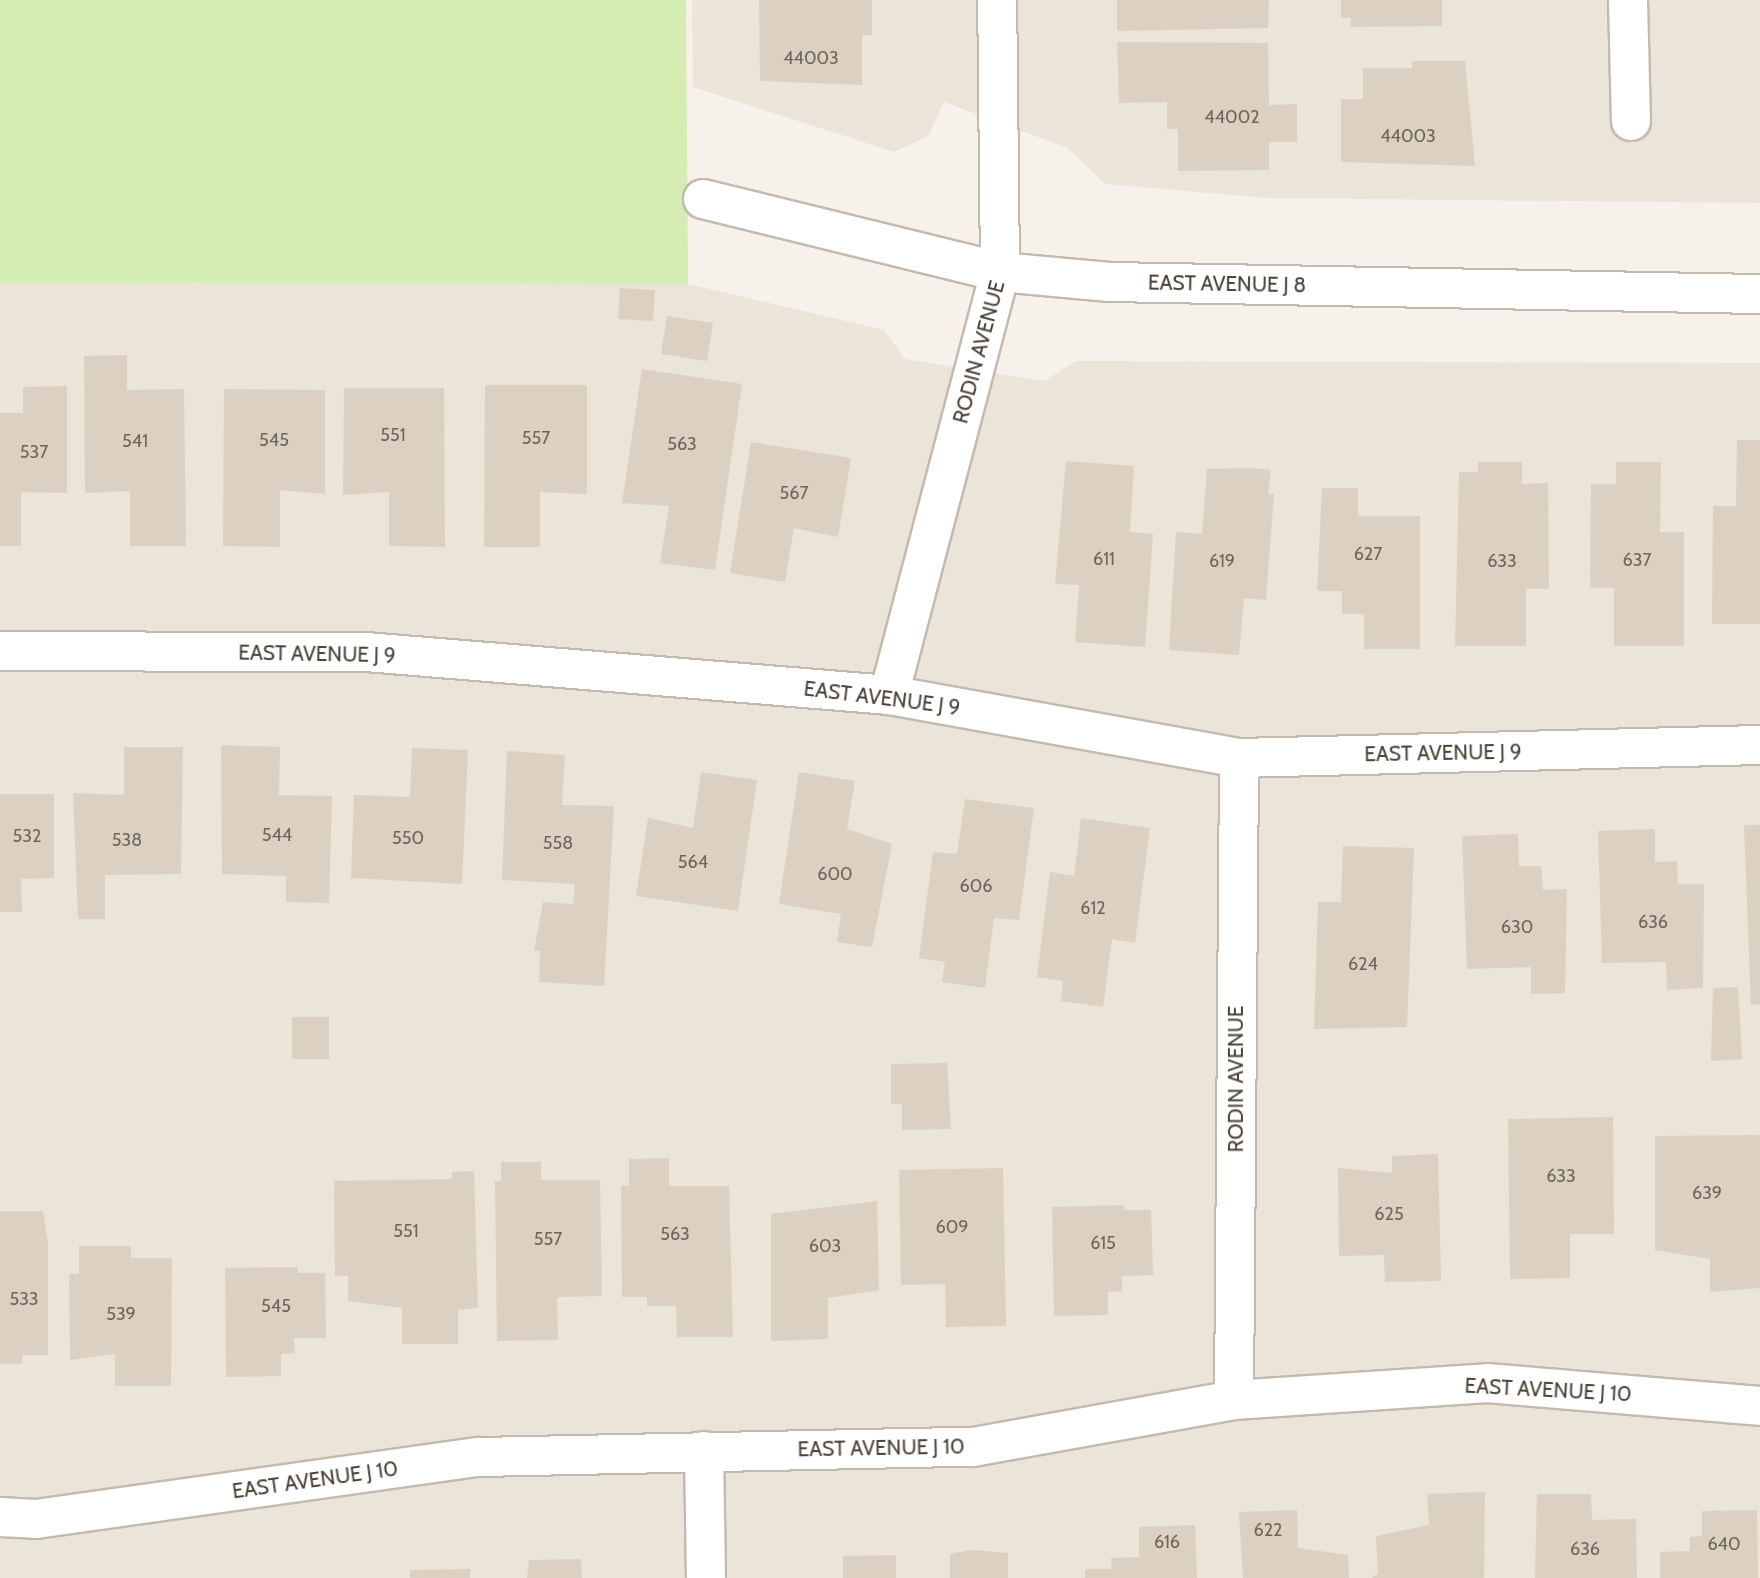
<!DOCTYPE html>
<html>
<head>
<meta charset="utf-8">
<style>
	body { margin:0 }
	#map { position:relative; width:1760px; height:1578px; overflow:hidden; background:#f6f2eb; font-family:Cabin,sans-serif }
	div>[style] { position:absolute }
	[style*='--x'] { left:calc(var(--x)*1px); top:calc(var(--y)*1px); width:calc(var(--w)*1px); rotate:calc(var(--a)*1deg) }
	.residential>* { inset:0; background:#eae4d9 }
	.green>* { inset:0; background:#d5ecb3 }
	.building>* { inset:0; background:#dcd0c3 }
	.roads { filter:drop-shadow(2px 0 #c3baad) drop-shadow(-2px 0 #c3baad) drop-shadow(0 2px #c3baad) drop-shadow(0 -2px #c3baad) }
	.minor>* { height:38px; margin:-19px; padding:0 19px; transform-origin:19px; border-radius:19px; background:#fff }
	span { translate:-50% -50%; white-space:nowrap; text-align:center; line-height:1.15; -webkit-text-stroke:5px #fff; paint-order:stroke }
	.number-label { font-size:18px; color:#6f665b }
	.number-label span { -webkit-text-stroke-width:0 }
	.street-label { font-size:21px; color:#4b4338 }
</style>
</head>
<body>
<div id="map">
	<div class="residential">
		<i style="clip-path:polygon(692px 0,1760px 0,1760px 203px,1267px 198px,1105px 184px,1068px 148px,944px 102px,928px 136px,894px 152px,693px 87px)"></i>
		<i style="clip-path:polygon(0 283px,688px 284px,884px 330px,905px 359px,1044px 381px,1076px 361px,1760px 363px,1760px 1578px,0 1578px)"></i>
	</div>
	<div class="green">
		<i style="clip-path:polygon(0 0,686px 0,688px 284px,0 283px)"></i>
	</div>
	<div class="building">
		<i style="clip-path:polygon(759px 0,872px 0,872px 35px,862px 35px,862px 85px,760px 81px)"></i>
		<i style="clip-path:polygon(1117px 0,1269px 0,1268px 28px,1117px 31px)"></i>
		<i style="clip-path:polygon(1341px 0,1442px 0,1442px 26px,1351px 27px,1351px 18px,1341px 18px)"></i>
		<i style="clip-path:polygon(1117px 42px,1268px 43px,1269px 105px,1297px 104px,1297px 142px,1269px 142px,1269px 170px,1178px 171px,1178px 129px,1167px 129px,1167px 102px,1119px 103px)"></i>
		<i style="clip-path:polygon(1412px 61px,1465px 61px,1475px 166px,1341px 162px,1341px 99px,1363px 99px,1363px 68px,1412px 68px)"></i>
		<i style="clip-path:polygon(620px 288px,655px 290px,653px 321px,618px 319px)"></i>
		<i style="clip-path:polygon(667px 316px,713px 323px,707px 361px,661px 354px)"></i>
		<i style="clip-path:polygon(127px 355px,127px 390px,184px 389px,186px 546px,130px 546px,130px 491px,85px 493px,84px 356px)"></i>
		<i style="clip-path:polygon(642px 369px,742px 384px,715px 570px,660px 563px,669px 506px,622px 503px)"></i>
		<i style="clip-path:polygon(485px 385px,587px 385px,587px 494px,540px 492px,540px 547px,484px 547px)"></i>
		<i style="clip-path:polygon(67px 386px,67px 493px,21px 492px,21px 546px,0 546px,0 413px,23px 413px,23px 387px)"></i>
		<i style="clip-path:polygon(344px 388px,444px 388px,445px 547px,389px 546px,389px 492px,343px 495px)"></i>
		<i style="clip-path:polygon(224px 389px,325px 390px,325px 494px,280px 490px,280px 547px,223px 546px)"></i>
		<i style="clip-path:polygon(1737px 440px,1760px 440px,1760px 624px,1712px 624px,1713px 506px,1736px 506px)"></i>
		<i style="clip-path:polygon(751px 442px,851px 458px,838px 537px,794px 528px,785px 582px,730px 573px)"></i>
		<i style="clip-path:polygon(1066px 461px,1134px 466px,1130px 532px,1153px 534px,1145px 647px,1075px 642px,1079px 585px,1055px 584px)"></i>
		<i style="clip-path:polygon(1478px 462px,1522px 462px,1522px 484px,1548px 483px,1549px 589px,1526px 589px,1526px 646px,1455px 646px,1459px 472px,1478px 472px)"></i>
		<i style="clip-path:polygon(1616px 462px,1661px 462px,1660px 532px,1684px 532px,1684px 646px,1614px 646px,1614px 588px,1590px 588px,1591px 484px,1616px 484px)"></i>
		<i style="clip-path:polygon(1252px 468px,1271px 470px,1268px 494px,1274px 494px,1266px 600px,1244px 598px,1239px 655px,1169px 650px,1176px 532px,1202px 534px,1207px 469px)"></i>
		<i style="clip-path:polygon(1322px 488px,1358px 488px,1358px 516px,1420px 516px,1420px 649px,1364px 649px,1364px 614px,1342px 614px,1342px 591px,1317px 591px)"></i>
		<i style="clip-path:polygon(221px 745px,280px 747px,279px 795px,332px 796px,329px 903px,286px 902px,286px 876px,222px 874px)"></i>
		<i style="clip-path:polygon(124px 747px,183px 747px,181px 874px,105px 875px,105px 919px,78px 919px,73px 793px,124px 795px)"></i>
		<i style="clip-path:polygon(412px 748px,468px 750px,462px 884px,351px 878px,354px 795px,410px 797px)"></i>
		<i style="clip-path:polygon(507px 751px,565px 755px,562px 805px,614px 806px,604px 986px,539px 982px,540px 951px,534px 951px,543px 902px,573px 904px,575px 884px,502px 880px)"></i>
		<i style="clip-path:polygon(701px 772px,757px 780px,738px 911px,636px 896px,648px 818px,693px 828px)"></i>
		<i style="clip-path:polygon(799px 772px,855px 781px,847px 829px,892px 844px,872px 947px,837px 942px,841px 914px,779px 904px)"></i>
		<i style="clip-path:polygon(0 794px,54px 794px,54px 878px,21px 879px,22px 912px,0 912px)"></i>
		<i style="clip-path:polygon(965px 799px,1034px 808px,1019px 920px,994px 918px,985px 988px,942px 982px,945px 962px,919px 958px,933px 852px,957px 854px)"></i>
		<i style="clip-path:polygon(1081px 818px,1150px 828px,1135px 943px,1112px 939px,1103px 1007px,1061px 1001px,1063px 981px,1037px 977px,1050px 872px,1074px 876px)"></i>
		<i style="clip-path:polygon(1744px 825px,1760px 825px,1760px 1004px,1751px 1005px)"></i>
		<i style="clip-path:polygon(1655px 829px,1655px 862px,1677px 861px,1678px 884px,1704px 884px,1703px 988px,1667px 990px,1666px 962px,1602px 963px,1598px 831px)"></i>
		<i style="clip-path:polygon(1518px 834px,1519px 866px,1541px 866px,1543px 890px,1567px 889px,1565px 993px,1531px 994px,1531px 967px,1467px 969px,1462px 836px)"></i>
		<i style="clip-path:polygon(1343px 846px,1414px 848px,1407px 1027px,1314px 1029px,1318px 902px,1341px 902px)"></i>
		<i style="clip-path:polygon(1738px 987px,1742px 1059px,1711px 1061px,1713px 988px)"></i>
		<i style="clip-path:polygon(292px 1017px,329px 1017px,329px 1059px,292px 1059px)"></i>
		<i style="clip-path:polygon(947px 1063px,951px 1129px,902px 1130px,902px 1104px,891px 1104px,891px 1064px)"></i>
		<i style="clip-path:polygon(1613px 1117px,1614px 1234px,1570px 1234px,1570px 1278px,1510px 1279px,1508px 1119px)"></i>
		<i style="clip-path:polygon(1760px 1135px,1760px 1288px,1710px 1292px,1710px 1259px,1655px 1250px,1655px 1136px)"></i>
		<i style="clip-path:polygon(1438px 1154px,1441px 1281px,1385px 1282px,1384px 1255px,1339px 1256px,1338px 1168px,1392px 1173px,1392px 1156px)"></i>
		<i style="clip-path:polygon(669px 1158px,669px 1186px,729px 1186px,733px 1337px,677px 1337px,676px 1306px,647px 1306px,647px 1297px,622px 1297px,621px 1186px,629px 1186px,629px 1159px)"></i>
		<i style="clip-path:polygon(501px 1162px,541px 1162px,541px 1180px,600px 1180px,602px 1296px,557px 1297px,558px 1340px,497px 1341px,495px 1181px,501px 1181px)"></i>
		<i style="clip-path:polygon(1003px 1168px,1006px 1326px,946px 1327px,945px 1284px,901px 1285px,899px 1170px)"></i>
		<i style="clip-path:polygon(474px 1171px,478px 1308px,458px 1310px,458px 1344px,402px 1344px,402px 1308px,348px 1301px,348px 1276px,335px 1276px,334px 1181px,452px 1179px,452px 1172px)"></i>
		<i style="clip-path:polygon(877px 1201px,879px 1290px,828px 1298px,828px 1339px,771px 1341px,771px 1214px)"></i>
		<i style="clip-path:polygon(1124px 1205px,1124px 1210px,1151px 1210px,1153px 1275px,1122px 1276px,1122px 1291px,1108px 1292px,1108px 1315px,1054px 1316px,1052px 1207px)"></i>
		<i style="clip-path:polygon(0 1211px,43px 1211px,48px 1243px,48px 1355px,22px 1355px,22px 1364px,0 1364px)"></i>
		<i style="clip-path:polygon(79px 1246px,131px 1246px,131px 1258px,172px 1258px,171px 1386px,115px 1386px,115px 1354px,70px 1360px,69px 1274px,79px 1274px)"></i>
		<i style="clip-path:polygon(298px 1267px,298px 1273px,325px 1273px,326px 1338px,294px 1338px,295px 1353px,281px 1354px,281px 1376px,226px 1377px,225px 1268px)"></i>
		<i style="clip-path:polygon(1485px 1492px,1484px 1578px,1371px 1578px,1378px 1574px,1376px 1536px,1429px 1525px,1427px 1494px)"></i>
		<i style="clip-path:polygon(1537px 1494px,1591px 1494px,1592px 1520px,1636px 1519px,1637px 1578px,1535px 1578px)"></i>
		<i style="clip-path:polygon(1297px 1510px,1298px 1548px,1348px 1555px,1349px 1578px,1243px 1578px,1239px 1512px)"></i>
		<i style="clip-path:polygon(1757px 1510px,1758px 1578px,1660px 1578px,1660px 1552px,1690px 1551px,1690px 1537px,1702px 1536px,1702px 1511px)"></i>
		<i style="clip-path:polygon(1195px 1525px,1197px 1578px,1085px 1578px,1085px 1569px,1112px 1569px,1111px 1558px,1139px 1557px,1139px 1527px)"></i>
		<i style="clip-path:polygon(971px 1550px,1008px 1553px,1008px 1578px,950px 1578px,950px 1554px)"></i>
		<i style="clip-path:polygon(896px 1555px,896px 1578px,843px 1578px,843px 1556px)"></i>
		<i style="clip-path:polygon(581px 1559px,582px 1578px,527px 1578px,529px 1560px)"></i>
		<i style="clip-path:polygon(470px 1569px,470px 1578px,410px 1578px,410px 1570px)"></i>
	</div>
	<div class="roads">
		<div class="minor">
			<i style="--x:1628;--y:0;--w:121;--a:88.6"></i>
			<i style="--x:703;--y:199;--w:306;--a:13.8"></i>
			<i style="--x:1000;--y:272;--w:110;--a:5.2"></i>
			<i style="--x:1110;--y:282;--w:650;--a:1.06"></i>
			<i style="--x:0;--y:651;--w:366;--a:0.2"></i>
			<i style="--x:366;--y:652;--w:525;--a:4.7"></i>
			<i style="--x:889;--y:695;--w:356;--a:10.2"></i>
			<i style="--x:1239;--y:758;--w:521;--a:-1.43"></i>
			<i style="--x:889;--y:695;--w:437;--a:-75.3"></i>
			<i style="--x:1000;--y:272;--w:272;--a:-90.6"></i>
			<i style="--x:1234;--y:1400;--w:642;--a:-89.55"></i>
			<i style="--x:704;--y:1451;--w:127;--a:89.1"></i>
			<i style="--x:0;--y:1517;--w:36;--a:3"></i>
			<i style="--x:36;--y:1519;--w:447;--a:-8"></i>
			<i style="--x:479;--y:1457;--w:494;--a:-1.2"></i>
			<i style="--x:973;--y:1447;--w:265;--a:-10.2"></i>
			<i style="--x:1234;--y:1400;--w:254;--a:-3.8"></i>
			<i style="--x:1487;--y:1383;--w:274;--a:4.8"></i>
		</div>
	</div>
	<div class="number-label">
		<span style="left:811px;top:58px">44003</span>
		<span style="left:1232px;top:117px">44002</span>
		<span style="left:1408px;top:136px">44003</span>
		<span style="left:393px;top:435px">551</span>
		<span style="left:536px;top:438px">557</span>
		<span style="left:274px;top:440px">545</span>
		<span style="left:135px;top:441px">541</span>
		<span style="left:682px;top:444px">563</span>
		<span style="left:34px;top:452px">537</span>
		<span style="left:794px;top:493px">567</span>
		<span style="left:1368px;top:554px">627</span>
		<span style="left:1104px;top:559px">611</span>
		<span style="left:1637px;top:560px">637</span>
		<span style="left:1222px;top:561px">619</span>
		<span style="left:1502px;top:561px">633</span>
		<span style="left:277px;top:835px">544</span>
		<span style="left:27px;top:836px">532</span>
		<span style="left:408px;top:838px">550</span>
		<span style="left:127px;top:840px">538</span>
		<span style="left:558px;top:843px">558</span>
		<span style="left:693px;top:862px">564</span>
		<span style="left:835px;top:874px">600</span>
		<span style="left:976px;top:886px">606</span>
		<span style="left:1093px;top:908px">612</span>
		<span style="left:1653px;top:922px">636</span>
		<span style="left:1517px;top:927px">630</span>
		<span style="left:1363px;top:964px">624</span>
		<span style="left:1561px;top:1176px">633</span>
		<span style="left:1707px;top:1193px">639</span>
		<span style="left:1389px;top:1214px">625</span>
		<span style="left:952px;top:1227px">609</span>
		<span style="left:406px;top:1231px">551</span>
		<span style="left:675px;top:1234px">563</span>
		<span style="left:548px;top:1239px">557</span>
		<span style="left:1103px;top:1243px">615</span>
		<span style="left:825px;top:1246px">603</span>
		<span style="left:24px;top:1299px">533</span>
		<span style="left:276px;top:1306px">545</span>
		<span style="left:121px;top:1314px">539</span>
		<span style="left:1268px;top:1530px">622</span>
		<span style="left:1167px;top:1542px">616</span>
		<span style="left:1724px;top:1544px">640</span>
		<span style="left:1585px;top:1549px">636</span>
	</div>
	<div class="street-label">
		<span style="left:1227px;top:284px;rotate:1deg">EAST AVENUE J 8</span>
		<span style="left:979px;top:352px;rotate:-75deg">RODIN AVENUE</span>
		<span style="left:317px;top:654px;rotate:1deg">EAST AVENUE J 9</span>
		<span style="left:882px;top:698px;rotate:7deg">EAST AVENUE J 9</span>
		<span style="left:1443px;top:753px;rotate:-1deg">EAST AVENUE J 9</span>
		<span style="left:1236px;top:1079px;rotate:-90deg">RODIN AVENUE</span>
		<span style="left:1548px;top:1390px;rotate:3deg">EAST AVENUE J 10</span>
		<span style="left:881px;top:1448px;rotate:-1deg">EAST AVENUE J 10</span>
		<span style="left:315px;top:1480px;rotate:-8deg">EAST AVENUE J 10</span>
	</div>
</div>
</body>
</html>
